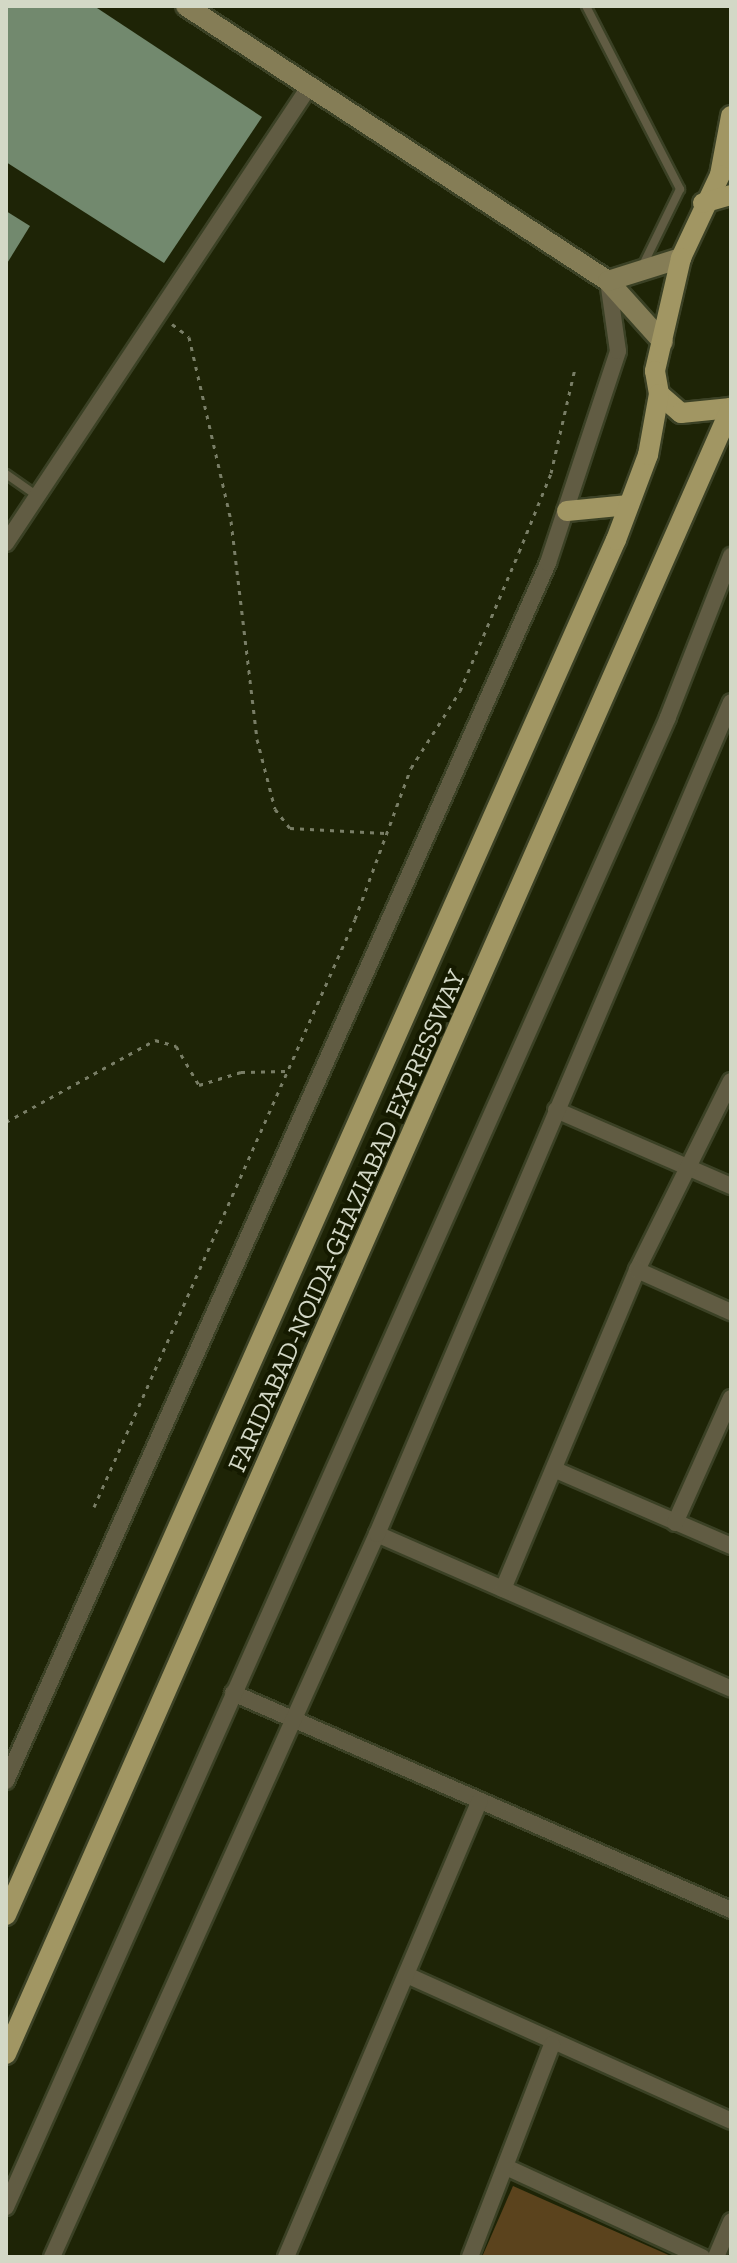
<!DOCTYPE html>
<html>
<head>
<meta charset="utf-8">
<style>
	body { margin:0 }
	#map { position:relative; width:737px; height:2263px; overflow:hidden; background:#1e2406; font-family:"Zilla Slab",serif }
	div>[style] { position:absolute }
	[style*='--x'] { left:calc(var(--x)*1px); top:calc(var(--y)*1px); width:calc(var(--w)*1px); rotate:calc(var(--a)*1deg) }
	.green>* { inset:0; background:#5b431d }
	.building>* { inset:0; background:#72896e }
	.path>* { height:3px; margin-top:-1.5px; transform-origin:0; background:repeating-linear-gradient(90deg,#797e66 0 4px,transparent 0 10px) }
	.roads { filter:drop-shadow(2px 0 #3b4125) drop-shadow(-2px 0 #3b4125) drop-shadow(0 2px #3b4125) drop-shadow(0 -2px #3b4125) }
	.lane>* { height:8px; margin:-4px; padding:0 4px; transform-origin:4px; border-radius:4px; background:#615c43 }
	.street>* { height:16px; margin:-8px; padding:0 8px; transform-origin:8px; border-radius:8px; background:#615c43 }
	.secondary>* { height:20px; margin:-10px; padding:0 10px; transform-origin:10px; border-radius:10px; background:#857d56 }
	.primary>* { height:20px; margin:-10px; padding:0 10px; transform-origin:10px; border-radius:10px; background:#a19663 }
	span { translate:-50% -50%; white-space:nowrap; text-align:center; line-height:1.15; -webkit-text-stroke:8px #151a00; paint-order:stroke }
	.street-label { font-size:26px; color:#d3d8c6 }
	.frame { position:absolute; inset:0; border:8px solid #d3d8c6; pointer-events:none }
</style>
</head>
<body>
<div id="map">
	<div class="green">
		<i style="clip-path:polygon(513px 2186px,673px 2257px,482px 2257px)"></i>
	</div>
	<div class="building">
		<i style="clip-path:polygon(6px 6px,94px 6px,262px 117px,164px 263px,6px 162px)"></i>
		<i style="clip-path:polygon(6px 211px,30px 226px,6px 265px)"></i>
	</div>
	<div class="path">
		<i style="--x:172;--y:324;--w:21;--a:37"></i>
		<i style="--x:189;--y:337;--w:189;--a:77.1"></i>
		<i style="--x:231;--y:521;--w:220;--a:83.2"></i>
		<i style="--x:257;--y:739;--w:72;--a:75.6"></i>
		<i style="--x:275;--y:809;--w:24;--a:52"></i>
		<i style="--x:290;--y:828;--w:95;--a:3"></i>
		<i style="--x:6;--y:1122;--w:170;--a:-28.8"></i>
		<i style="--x:155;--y:1040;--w:22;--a:16"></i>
		<i style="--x:176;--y:1046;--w:45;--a:59.5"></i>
		<i style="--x:199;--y:1085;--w:44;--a:-17.2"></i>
		<i style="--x:241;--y:1072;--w:44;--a:-1.3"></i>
		<i style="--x:94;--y:1507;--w:643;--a:-66.06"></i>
		<i style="--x:355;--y:919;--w:161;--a:-69.7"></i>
		<i style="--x:411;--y:768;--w:91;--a:-57.5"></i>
		<i style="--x:460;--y:691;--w:151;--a:-67"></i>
		<i style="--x:519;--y:552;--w:85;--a:-67.9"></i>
		<i style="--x:551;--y:473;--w:108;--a:-77.1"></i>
	</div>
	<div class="roads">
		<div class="lane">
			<i style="--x:586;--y:6;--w:206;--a:62.8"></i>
			<i style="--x:680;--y:189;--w:85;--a:116"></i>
			<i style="--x:6;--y:474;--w:38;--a:35"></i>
		</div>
		<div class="street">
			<i style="--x:6;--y:543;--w:544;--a:-56.4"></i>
			<i style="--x:556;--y:1110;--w:191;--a:23.5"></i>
			<i style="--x:637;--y:1270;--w:211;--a:-63.6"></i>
			<i style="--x:558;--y:1471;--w:189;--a:23.4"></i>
			<i style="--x:675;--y:1523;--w:137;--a:-65.9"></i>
			<i style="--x:377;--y:1534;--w:386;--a:23.6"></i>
			<i style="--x:503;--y:1589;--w:346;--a:-67.2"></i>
			<i style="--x:637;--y:1270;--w:103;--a:24.1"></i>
			<i style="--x:233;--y:1693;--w:543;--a:23.54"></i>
			<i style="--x:6;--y:1781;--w:1333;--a:-66.01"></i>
			<i style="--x:548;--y:563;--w:223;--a:-71.7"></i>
			<i style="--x:618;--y:351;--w:71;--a:-98.1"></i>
			<i style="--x:409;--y:1976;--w:353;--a:24.2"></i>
			<i style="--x:506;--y:2167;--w:216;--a:24.7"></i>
			<i style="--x:6;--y:2207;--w:1630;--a:-66.04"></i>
			<i style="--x:668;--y:717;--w:173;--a:-68.6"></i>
			<i style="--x:52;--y:2257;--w:793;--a:-65.8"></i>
			<i style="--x:377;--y:1534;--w:904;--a:-66.95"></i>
			<i style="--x:286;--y:2257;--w:496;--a:-67"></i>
			<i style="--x:470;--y:2257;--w:228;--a:-68.9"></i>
			<i style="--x:716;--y:2257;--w:39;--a:-67"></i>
		</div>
		<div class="secondary">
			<i style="--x:186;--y:6;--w:504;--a:33.09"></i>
			<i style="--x:608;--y:281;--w:82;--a:48"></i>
			<i style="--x:608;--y:281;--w:77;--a:-17.5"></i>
		</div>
		<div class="primary">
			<i style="--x:731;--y:116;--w:60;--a:100.6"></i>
			<i style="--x:720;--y:175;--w:92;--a:115.2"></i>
			<i style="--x:681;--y:258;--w:116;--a:103"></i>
			<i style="--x:655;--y:371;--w:23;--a:80"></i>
			<i style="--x:659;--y:394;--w:29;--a:41"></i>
			<i style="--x:681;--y:413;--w:50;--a:-5.7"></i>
			<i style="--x:703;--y:203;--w:29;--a:-16"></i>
			<i style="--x:567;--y:511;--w:62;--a:-5.5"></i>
			<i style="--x:6;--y:1915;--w:1504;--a:-66.08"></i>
			<i style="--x:616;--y:540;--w:91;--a:-69.4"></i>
			<i style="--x:648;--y:455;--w:62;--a:-79.8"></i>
			<i style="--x:6;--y:2054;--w:1799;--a:-66.23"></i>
		</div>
	</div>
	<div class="street-label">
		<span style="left:347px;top:1221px;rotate:-66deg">FARIDABAD-NOIDA-GHAZIABAD EXPRESSWAY</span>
	</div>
	<div class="frame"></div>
</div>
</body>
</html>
